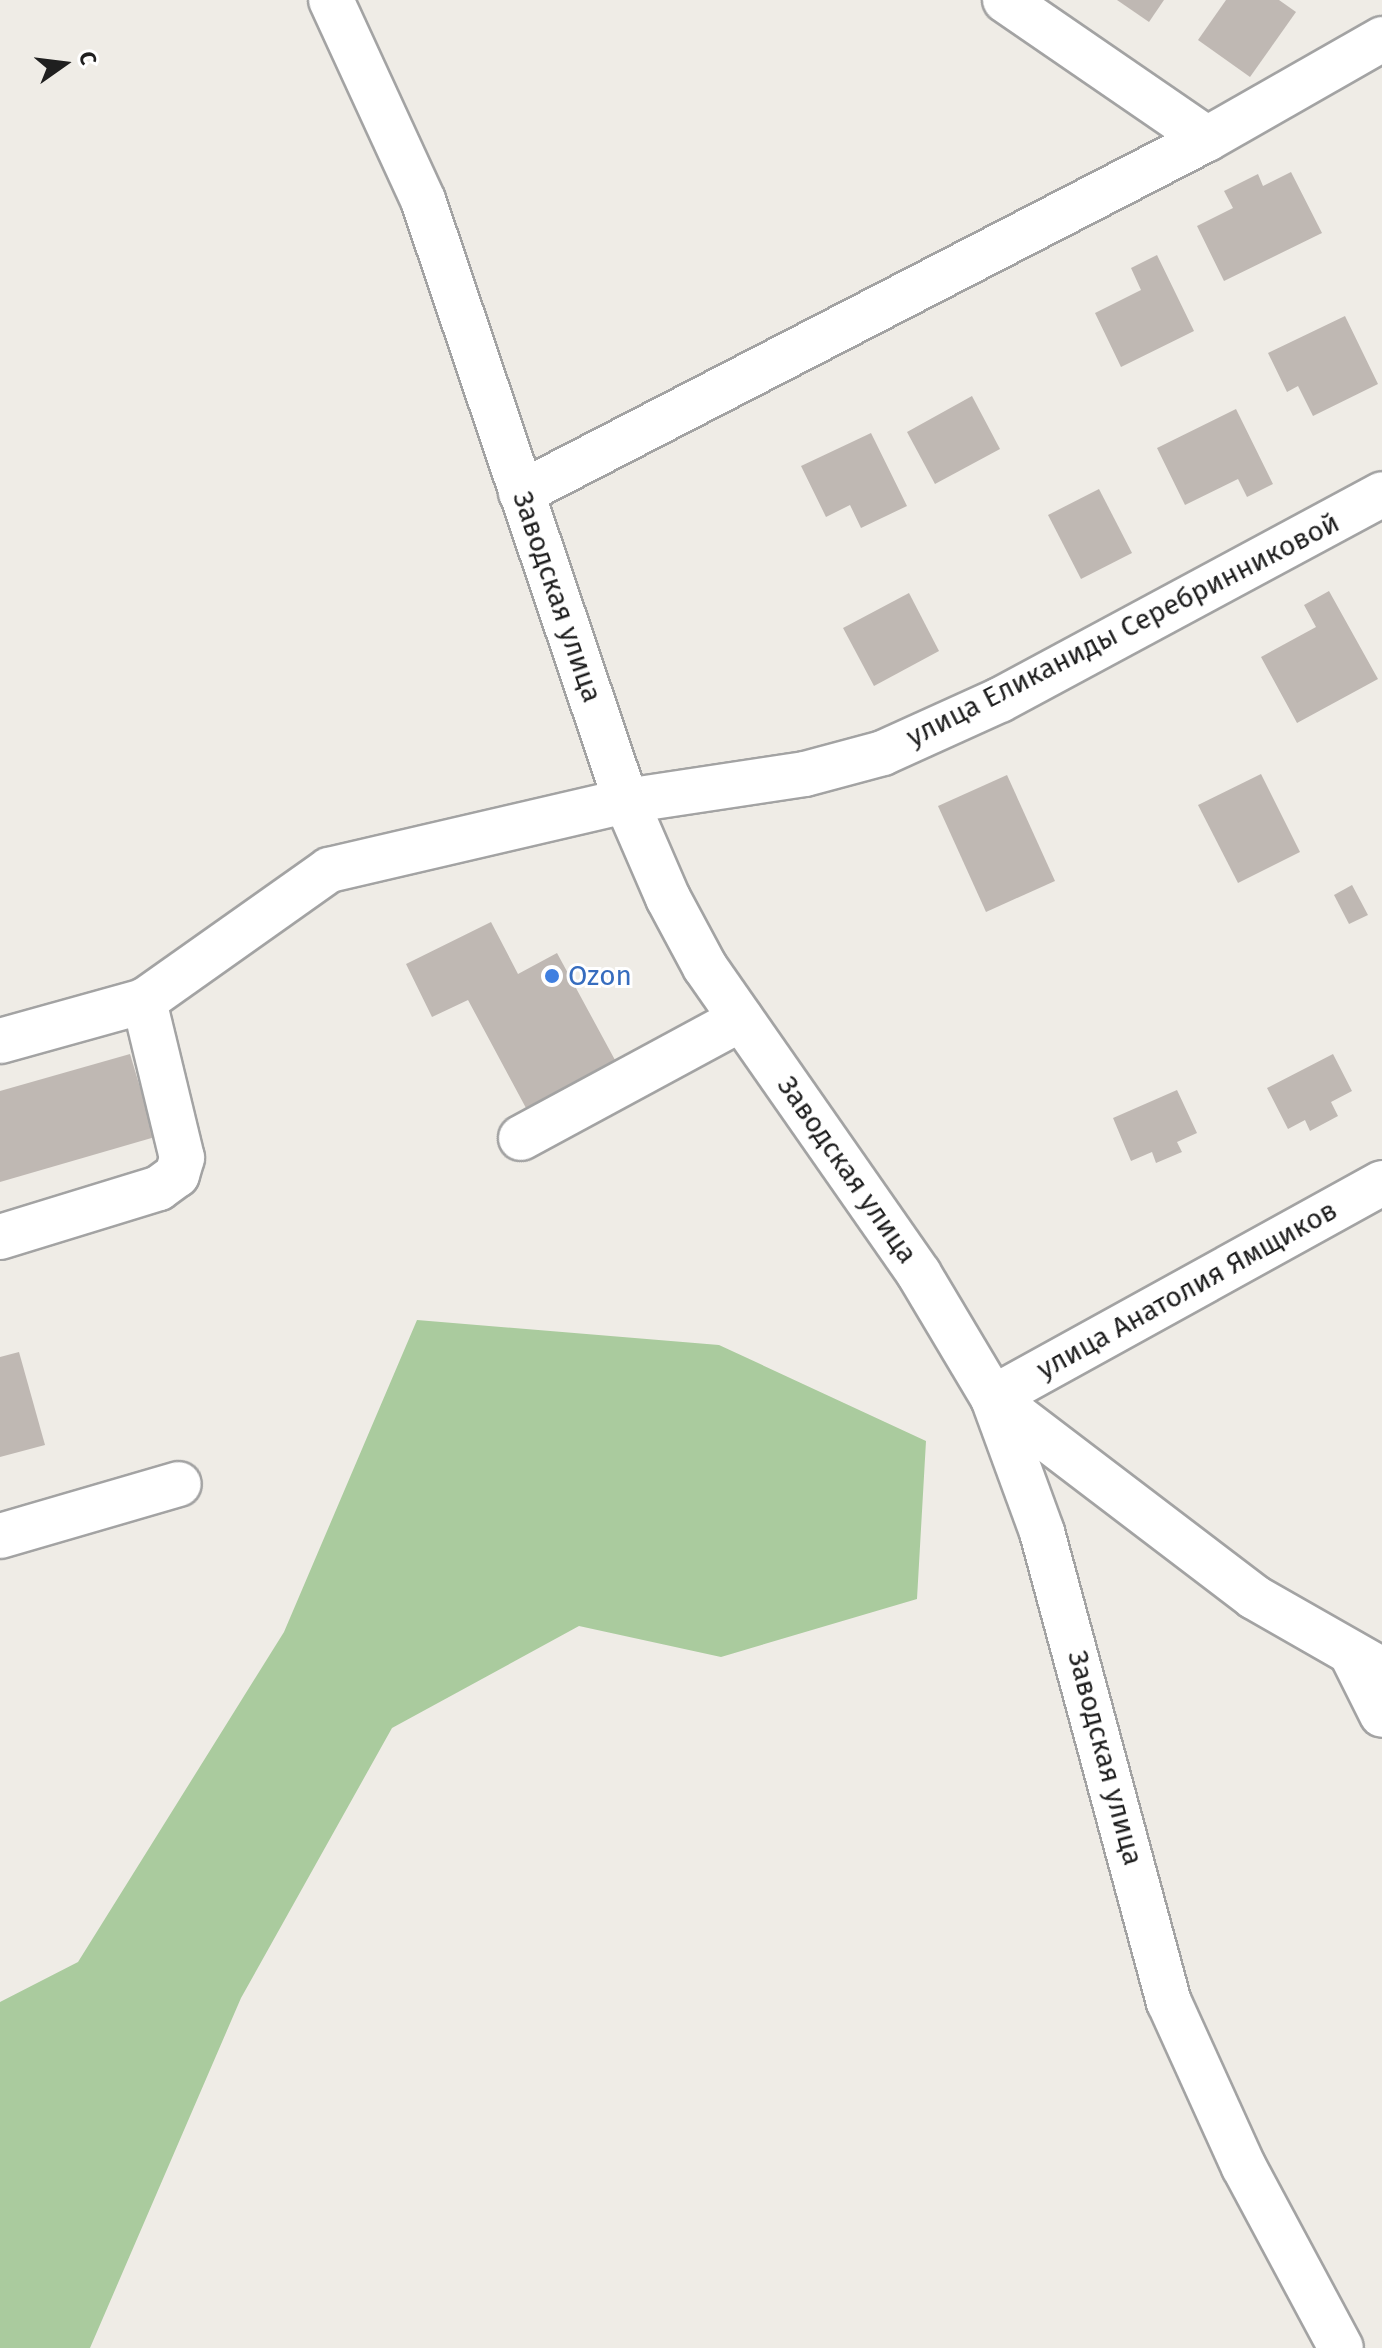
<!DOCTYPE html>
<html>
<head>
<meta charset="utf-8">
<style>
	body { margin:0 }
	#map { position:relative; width:1382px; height:2348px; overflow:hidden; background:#efece6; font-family:"Fira Sans",sans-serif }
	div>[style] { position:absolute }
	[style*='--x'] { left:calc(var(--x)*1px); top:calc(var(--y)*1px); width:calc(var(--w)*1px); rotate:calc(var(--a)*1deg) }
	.forest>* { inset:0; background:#aacb9e }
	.building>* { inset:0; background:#bfb8b3 }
	.roads { filter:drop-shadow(2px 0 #a3a3a3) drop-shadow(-2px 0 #a3a3a3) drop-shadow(0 2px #a3a3a3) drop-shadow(0 -2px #a3a3a3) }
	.minor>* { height:44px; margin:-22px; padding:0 22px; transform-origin:22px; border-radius:22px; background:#fff }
	.dots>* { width:22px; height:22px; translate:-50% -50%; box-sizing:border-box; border:4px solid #fff; border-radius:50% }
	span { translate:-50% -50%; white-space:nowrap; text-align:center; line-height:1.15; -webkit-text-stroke:6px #fff; paint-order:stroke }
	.street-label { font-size:28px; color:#1f1f1f }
	.shop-label { font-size:28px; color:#366cbe }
	.left { translate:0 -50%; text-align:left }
	.north { position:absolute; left:24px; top:24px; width:80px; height:80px; -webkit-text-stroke:6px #fff; paint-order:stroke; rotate:76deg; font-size:22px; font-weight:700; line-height:32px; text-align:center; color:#1f1f1f }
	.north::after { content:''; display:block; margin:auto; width:28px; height:36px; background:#1f1f1f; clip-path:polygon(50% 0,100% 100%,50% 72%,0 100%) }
</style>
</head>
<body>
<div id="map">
	<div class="forest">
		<i style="clip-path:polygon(417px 1320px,719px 1345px,926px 1441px,917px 1599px,721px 1657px,579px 1626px,392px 1728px,241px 1998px,90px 2348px,0 2348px,0 2002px,78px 1962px,284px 1632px)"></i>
	</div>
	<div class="building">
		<i style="clip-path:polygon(1117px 0,1164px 0,1149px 22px)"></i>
		<i style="clip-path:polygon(1226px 0,1279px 0,1296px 12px,1250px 77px,1198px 40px)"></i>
		<i style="clip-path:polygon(1291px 172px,1322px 233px,1224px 281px,1197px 226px,1233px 208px,1224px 191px,1258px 174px,1263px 186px)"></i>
		<i style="clip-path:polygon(1157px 255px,1194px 331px,1121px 367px,1095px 313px,1141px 290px,1131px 268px)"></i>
		<i style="clip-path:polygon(1345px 316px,1378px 384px,1313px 416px,1298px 386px,1287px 392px,1268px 353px)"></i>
		<i style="clip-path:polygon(972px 396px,1000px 449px,935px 484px,907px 432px)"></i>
		<i style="clip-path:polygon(1236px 409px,1273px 484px,1247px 497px,1238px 479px,1185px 505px,1157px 448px)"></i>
		<i style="clip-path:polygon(871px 433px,907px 506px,861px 528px,850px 505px,826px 517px,801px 466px)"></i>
		<i style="clip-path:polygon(1099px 489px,1132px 553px,1081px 579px,1048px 515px)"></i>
		<i style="clip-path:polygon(1329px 591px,1378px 679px,1297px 723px,1261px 657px,1316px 627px,1304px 605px)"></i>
		<i style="clip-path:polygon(909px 593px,939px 651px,874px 686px,843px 628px)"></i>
		<i style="clip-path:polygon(1261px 774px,1300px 852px,1238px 883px,1198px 805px)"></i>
		<i style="clip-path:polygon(1007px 775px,1055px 881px,986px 912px,938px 806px)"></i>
		<i style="clip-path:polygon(1352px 885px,1368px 915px,1349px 924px,1334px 895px)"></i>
		<i style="clip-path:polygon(491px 922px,518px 974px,557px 953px,615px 1060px,526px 1108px,468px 1000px,432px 1017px,406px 964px)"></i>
		<i style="clip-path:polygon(130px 1054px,155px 1137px,0 1182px,0 1091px)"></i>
		<i style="clip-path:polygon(1333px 1054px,1352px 1091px,1331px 1102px,1338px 1116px,1310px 1131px,1305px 1120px,1288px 1129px,1267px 1088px)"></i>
		<i style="clip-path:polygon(1177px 1090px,1197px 1133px,1177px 1142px,1182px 1152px,1156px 1163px,1152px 1152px,1131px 1161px,1113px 1118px)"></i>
		<i style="clip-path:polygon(19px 1352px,45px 1445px,0 1457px,0 1357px)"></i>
	</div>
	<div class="roads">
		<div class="minor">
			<i style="--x:331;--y:0;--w:220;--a:65.3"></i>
			<i style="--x:423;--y:200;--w:634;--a:71.34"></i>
			<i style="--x:626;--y:801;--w:106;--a:66.6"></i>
			<i style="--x:668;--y:898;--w:78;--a:61.8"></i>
			<i style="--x:705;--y:967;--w:374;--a:55.1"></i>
			<i style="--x:919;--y:1274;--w:144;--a:59.2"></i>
			<i style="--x:993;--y:1398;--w:143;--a:69.9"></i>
			<i style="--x:1042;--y:1532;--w:487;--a:74.9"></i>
			<i style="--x:1169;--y:2002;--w:181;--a:65.6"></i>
			<i style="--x:1244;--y:2167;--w:205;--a:61.8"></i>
			<i style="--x:1005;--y:0;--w:245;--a:34.5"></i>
			<i style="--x:521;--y:493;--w:772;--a:-27.3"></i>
			<i style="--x:1207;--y:139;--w:202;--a:-29.7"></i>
			<i style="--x:0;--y:1041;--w:149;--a:-15.5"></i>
			<i style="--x:144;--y:1001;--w:227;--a:-35.3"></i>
			<i style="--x:329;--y:870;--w:305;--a:-13.1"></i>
			<i style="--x:626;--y:801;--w:181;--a:-8.6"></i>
			<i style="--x:805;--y:774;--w:81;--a:-15.1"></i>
			<i style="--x:883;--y:753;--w:128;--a:-24.4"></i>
			<i style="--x:1000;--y:700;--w:434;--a:-28.3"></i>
			<i style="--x:521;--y:1138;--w:250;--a:-28.4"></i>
			<i style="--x:1382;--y:1183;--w:444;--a:151.1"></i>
			<i style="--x:993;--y:1398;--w:328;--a:37.3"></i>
			<i style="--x:1254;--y:1597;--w:147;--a:29.7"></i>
			<i style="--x:0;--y:1237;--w:166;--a:-17.1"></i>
			<i style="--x:159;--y:1188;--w:22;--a:-36"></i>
			<i style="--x:177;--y:1175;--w:18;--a:-74"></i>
			<i style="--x:182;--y:1158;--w:162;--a:-103.6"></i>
			<i style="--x:0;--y:1536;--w:186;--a:-16.2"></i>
			<i style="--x:1351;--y:1653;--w:69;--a:63.4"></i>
		</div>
	</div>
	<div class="dots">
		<i style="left:552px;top:976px;background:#3f7fe0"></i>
	</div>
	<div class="street-label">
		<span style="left:557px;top:597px;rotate:71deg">Заводская улица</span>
		<span style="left:1123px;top:630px;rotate:-27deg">улица Еликаниды Серебринниковой</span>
		<span style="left:847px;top:1170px;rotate:55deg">Заводская улица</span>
		<span style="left:1187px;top:1290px;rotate:-29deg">улица Анатолия Ямщиков</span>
		<span style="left:1105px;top:1758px;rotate:75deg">Заводская улица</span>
	</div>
	<div class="shop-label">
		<span class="left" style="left:568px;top:976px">Ozon</span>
	</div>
	<div class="north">С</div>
</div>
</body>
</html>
